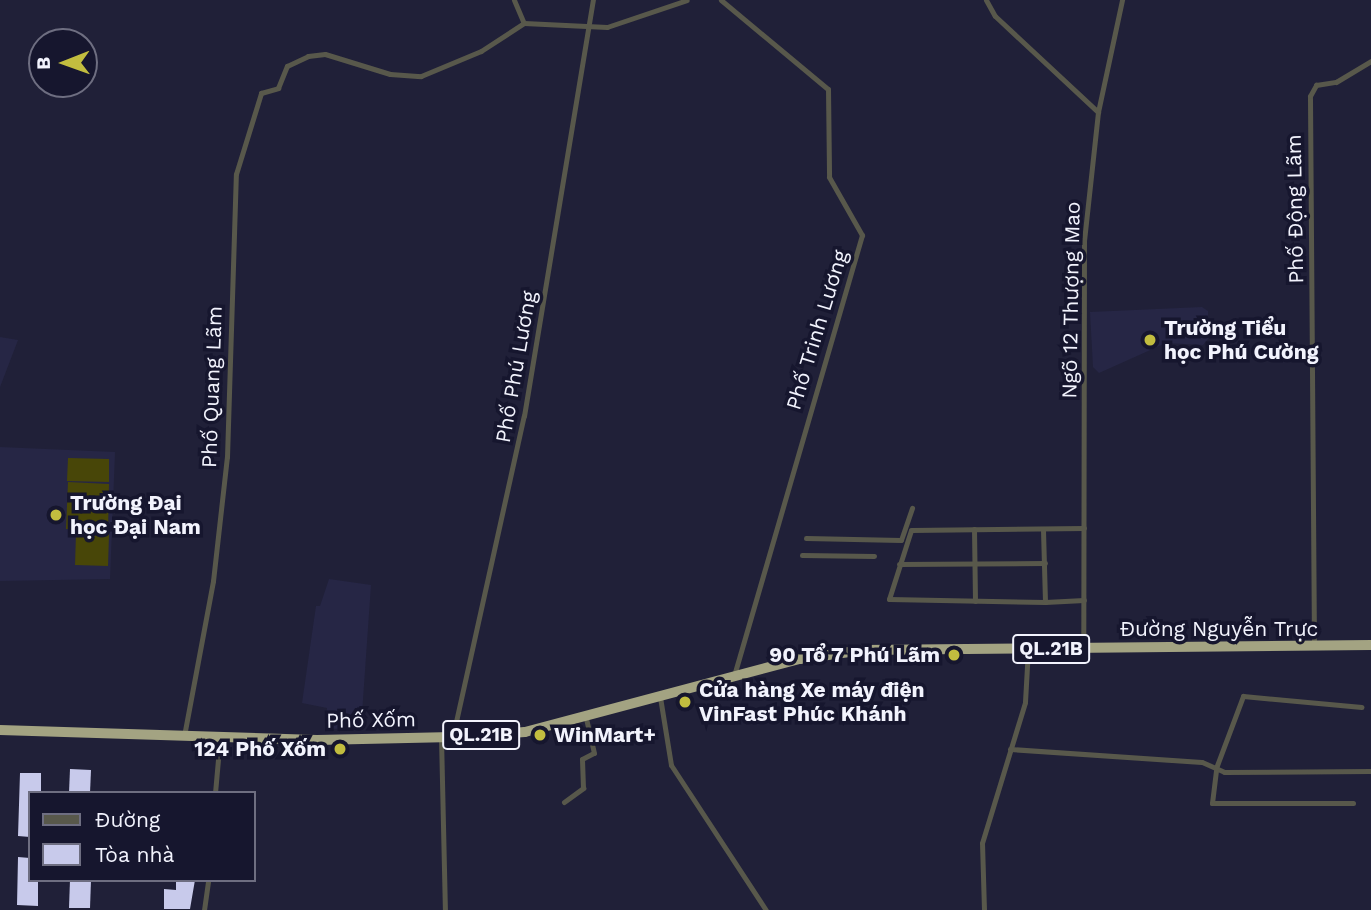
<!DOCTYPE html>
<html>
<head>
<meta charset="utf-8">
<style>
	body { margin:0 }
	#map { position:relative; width:1371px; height:910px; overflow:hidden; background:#202038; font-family:"Work Sans",sans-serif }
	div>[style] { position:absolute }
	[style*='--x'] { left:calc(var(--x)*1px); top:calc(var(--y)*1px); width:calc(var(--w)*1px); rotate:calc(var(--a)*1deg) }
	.built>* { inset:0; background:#262645 }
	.green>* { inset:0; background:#484608 }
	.building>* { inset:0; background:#c8caeb }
	.street>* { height:5px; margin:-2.5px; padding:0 2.5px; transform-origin:2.5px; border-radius:2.5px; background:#58584b }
	.highway>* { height:10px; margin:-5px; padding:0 5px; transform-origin:5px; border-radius:5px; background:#a3a382 }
	.dots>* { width:19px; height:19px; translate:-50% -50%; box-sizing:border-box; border:4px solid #16162e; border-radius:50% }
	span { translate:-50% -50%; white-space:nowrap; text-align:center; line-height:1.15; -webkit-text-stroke:7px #16162e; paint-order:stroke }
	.shield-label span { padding:2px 5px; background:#16162e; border:2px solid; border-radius:5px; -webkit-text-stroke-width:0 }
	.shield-label { font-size:19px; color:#f2f3fd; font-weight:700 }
	.street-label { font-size:21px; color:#f2f3fd }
	.poi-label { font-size:21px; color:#f2f3fd; font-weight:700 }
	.left { translate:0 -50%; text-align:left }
	.right { translate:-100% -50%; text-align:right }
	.legend { position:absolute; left:28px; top:791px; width:228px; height:91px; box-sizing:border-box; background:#16162e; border:2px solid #6e6e81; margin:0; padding:9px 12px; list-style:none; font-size:21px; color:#f2f3fd }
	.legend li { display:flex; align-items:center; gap:14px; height:35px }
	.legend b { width:35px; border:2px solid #6e6e81 }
	.north { position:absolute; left:28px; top:28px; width:70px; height:70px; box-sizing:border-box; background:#16162e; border:2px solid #6e6e81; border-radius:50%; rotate:269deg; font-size:19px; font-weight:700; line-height:28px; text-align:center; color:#f2f3fd }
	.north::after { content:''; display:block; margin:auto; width:24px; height:32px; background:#c2bd3f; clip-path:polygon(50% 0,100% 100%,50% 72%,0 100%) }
</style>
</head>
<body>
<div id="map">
	<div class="built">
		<i style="clip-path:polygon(1202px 307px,1208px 311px,1208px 339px,1203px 345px,1166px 343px,1099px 373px,1093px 367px,1090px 312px)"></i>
		<i style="clip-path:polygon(0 337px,18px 340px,0 387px)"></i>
		<i style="clip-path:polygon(0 447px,115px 452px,110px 579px,0 581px)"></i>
		<i style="clip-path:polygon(329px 579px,371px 585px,361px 728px,325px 729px,327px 708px,302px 703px,316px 606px,320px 606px)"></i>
	</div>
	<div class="green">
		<i style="clip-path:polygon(68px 458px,109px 459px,109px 482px,67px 481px)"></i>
		<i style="clip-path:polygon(68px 482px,109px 484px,108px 531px,66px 529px)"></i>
		<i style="clip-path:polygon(76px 533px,109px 534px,108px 566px,75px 565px)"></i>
	</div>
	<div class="building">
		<i style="clip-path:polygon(70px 769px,91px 770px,90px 793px,69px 793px)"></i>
		<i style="clip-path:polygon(20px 773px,41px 773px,41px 793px,30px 793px,30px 837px,18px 836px)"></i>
		<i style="clip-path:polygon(18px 857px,30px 858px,30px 880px,38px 880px,38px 906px,17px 905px)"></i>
		<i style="clip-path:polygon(70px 880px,91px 880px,90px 908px,69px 908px)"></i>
		<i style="clip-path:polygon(176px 880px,195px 880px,190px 909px,164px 909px,164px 889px,176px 890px)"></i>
	</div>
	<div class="street">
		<i style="--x:514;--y:0;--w:25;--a:67"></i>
		<i style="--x:721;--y:0;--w:139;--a:39.8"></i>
		<i style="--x:828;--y:89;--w:88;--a:89.3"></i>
		<i style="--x:829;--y:177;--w:67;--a:60.4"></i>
		<i style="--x:862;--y:235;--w:459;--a:106.2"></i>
		<i style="--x:986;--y:0;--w:18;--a:61"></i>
		<i style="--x:995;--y:16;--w:141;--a:43"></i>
		<i style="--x:1098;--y:112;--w:130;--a:96.2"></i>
		<i style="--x:1084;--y:241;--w:408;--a:90.1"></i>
		<i style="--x:1098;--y:112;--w:115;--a:-77.9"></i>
		<i style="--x:974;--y:529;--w:72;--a:89.2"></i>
		<i style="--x:1043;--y:530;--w:72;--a:88.4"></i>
		<i style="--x:1045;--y:602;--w:156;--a:-178.9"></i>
		<i style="--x:889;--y:599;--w:72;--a:-72.3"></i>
		<i style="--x:911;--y:530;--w:173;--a:-0.7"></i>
		<i style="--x:806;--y:538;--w:95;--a:1.2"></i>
		<i style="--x:901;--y:540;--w:34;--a:-71"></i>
		<i style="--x:802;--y:555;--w:72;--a:0.8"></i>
		<i style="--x:899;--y:564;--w:146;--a:-0.4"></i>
		<i style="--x:1045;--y:602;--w:39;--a:-3"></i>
		<i style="--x:1314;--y:645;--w:549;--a:-90.42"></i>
		<i style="--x:1310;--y:96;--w:13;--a:-61"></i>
		<i style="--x:1316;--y:85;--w:20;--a:-9"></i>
		<i style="--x:1336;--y:82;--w:41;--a:-31"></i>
		<i style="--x:660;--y:697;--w:69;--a:80.8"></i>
		<i style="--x:671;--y:765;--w:173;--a:56.8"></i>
		<i style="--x:453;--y:735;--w:327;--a:-77.5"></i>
		<i style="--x:524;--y:416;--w:422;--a:-80.6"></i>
		<i style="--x:184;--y:736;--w:158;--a:-79.4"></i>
		<i style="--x:213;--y:581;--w:125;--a:-83.6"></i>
		<i style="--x:227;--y:457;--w:283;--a:-88.2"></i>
		<i style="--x:236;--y:174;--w:85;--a:-72.8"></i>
		<i style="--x:261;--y:93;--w:18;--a:-16"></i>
		<i style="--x:278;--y:88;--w:24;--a:-68"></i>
		<i style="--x:287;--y:66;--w:23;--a:-25"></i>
		<i style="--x:308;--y:56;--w:17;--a:-7"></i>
		<i style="--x:325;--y:54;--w:68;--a:17.1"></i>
		<i style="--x:390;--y:74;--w:31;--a:4"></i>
		<i style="--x:421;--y:76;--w:65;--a:-22.6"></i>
		<i style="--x:481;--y:51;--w:51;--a:-33.1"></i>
		<i style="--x:524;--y:23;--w:83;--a:2.8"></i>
		<i style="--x:607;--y:27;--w:84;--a:-18.6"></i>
		<i style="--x:441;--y:737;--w:173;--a:88.7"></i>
		<i style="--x:1010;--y:749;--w:192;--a:3.9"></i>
		<i style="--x:1202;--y:762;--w:24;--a:24"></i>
		<i style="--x:1224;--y:772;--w:147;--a:-0.4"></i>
		<i style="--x:215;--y:793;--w:56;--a:-84.9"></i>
		<i style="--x:564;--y:802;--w:24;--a:-36"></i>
		<i style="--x:583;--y:788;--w:29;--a:-92"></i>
		<i style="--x:582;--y:759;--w:13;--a:-27"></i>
		<i style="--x:594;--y:753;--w:36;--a:-103"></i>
		<i style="--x:1353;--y:803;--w:141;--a:180"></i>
		<i style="--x:1212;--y:803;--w:35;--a:-83"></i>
		<i style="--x:1216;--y:768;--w:77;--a:-69.4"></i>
		<i style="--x:1243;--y:696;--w:119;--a:5.3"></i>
		<i style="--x:204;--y:910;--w:30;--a:-82"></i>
		<i style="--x:984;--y:910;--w:67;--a:-91.7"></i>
		<i style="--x:982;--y:843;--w:147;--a:-73"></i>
		<i style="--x:1025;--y:702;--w:53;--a:-86.8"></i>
	</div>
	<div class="highway">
		<i style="--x:0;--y:730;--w:317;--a:1.8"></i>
		<i style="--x:317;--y:740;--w:136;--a:-1.3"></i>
		<i style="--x:453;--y:737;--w:72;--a:-4"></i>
		<i style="--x:525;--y:732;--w:285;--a:-14.9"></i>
		<i style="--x:800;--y:659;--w:64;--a:-8.1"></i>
		<i style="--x:863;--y:650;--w:508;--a:-0.56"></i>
	</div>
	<div class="dots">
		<i style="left:1150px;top:340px;background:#c2bd3f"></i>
		<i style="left:56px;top:515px;background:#c2bd3f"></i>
		<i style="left:954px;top:655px;background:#c2bd3f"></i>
		<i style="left:685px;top:702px;background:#c2bd3f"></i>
		<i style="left:540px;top:735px;background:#c2bd3f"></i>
		<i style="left:340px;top:749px;background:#c2bd3f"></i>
	</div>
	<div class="shield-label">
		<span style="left:1051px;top:649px">QL.21B</span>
		<span style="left:481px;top:735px">QL.21B</span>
	</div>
	<div class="street-label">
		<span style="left:1295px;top:209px;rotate:-91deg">Phố Động Lãm</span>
		<span style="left:1071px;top:300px;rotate:-89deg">Ngõ 12 Thượng Mao</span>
		<span style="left:817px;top:330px;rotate:-73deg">Phố Trinh Lương</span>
		<span style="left:516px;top:367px;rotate:-80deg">Phố Phú Lương</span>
		<span style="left:212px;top:387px;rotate:-88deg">Phố Quang Lãm</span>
		<span style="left:1219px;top:629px">Đường Nguyễn Trực</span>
		<span style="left:371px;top:720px;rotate:-1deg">Phố Xốm</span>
	</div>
	<div class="poi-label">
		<span class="left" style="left:1164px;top:340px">Trường Tiểu<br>học Phú Cường</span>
		<span class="left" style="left:70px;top:515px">Trường Đại<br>học Đại Nam</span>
		<span class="right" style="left:940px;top:655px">90 Tổ 7 Phú Lãm</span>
		<span class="left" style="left:699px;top:702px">Cửa hàng Xe máy điện<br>VinFast Phúc Khánh</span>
		<span class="left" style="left:554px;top:735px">WinMart+</span>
		<span class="right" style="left:326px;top:749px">124 Phố Xốm</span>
	</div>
	<ul class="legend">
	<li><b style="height:9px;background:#58584b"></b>Đường</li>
	<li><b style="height:19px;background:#c8caeb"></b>Tòa nhà</li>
	</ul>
	<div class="north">B</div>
</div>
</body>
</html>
